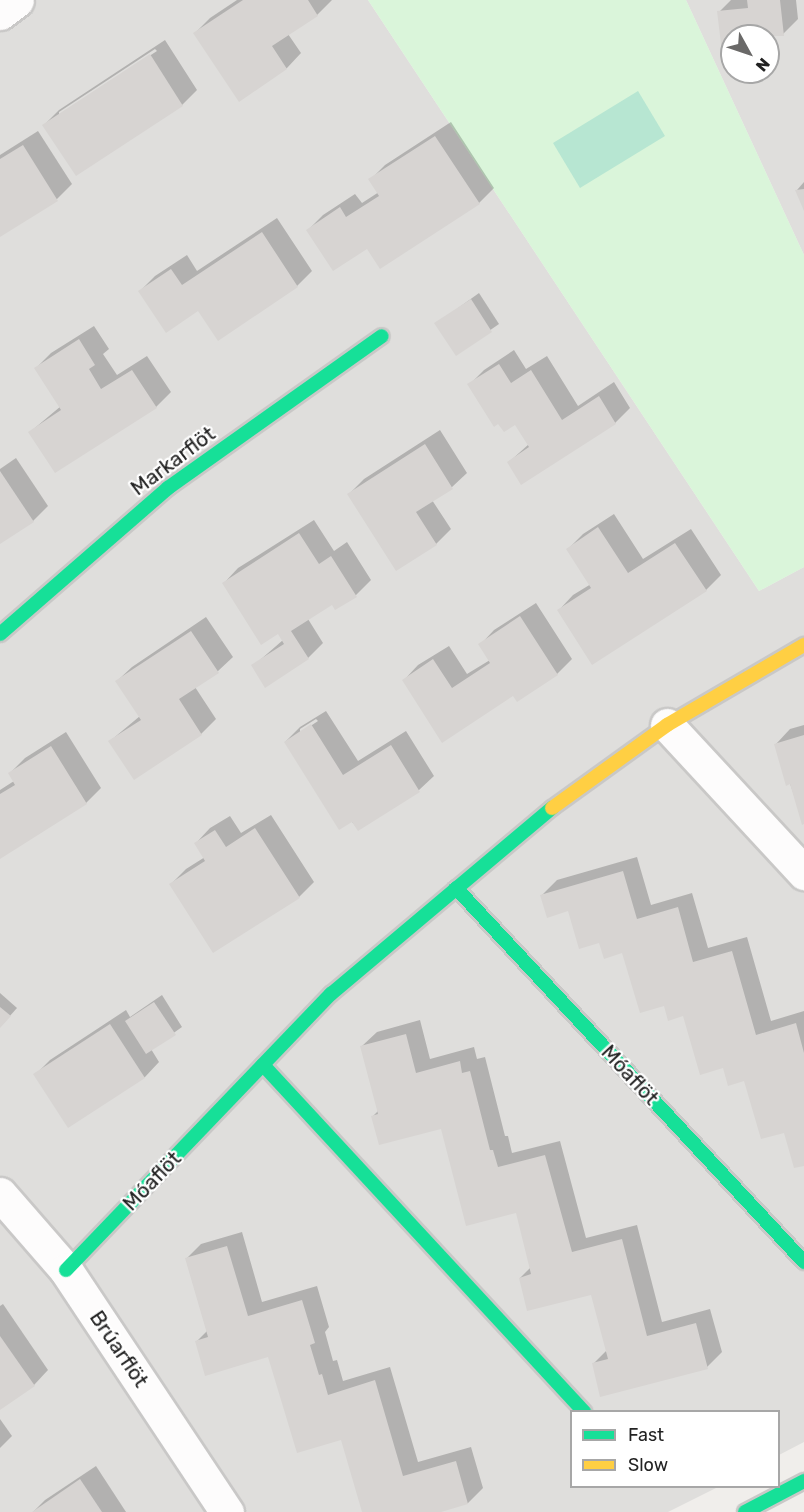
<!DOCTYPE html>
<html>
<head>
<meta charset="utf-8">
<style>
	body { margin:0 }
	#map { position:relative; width:804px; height:1512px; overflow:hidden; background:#f0eeeb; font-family:Rubik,sans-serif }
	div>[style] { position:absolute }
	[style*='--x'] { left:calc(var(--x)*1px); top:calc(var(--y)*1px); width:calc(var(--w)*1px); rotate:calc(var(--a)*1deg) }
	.residential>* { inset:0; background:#dfdedc }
	.park>* { inset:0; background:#daf5da }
	.pitch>* { inset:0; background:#b7e6d2 }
	.shadow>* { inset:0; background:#0003 }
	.building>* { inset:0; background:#d7d4d2 }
	.roads { filter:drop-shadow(2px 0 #c9c8c7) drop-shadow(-2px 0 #c9c8c7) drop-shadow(0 2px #c9c8c7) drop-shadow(0 -2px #c9c8c7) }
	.street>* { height:33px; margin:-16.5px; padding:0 16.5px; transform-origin:16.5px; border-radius:16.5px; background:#fdfcfc }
	.fast>* { height:14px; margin:-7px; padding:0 7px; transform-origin:7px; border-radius:7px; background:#16e098 }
	.slow>* { height:14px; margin:-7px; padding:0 7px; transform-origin:7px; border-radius:7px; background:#ffcf43 }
	span { translate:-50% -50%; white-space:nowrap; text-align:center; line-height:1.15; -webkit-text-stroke:4.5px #fff; paint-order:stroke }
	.street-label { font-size:21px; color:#222 }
	.legend { position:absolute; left:570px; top:1410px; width:210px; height:78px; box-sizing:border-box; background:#fff; border:2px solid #a7a7a7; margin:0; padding:8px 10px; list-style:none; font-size:18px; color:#222 }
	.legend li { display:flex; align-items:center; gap:12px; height:30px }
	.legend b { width:30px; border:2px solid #a7a7a7 }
	.north { position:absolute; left:720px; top:24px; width:60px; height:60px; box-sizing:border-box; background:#fff; border:2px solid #a7a7a7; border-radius:50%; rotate:130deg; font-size:16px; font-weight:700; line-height:24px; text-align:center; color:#222 }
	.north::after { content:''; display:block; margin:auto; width:21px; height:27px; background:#6a6968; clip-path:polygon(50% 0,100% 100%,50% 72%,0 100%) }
</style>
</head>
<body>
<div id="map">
	<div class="residential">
		<i style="clip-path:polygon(0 0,368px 0,759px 591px,804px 567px,804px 1442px,779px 1455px,778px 1412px,572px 1412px,572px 1486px,718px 1487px,668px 1512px,0 1512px)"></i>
		<i style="clip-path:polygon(evenodd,686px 0,804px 0,804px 255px,686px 0,732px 36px,768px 36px,768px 72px,732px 72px,732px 36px)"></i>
	</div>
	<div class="park">
		<i style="clip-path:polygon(368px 0,686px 0,804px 255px,804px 567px,759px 591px)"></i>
	</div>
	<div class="pitch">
		<i style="clip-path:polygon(638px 91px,665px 136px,580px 188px,553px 143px)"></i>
	</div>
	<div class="shadow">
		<i style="clip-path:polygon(237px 0,332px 0,317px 15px,288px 34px,301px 53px,287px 68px,240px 100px,195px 33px,210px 18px)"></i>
		<i style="clip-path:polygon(731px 0,796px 0,798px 19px,783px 34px,732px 36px,732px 41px,719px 12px)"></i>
		<i style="clip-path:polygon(evenodd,165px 40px,197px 90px,182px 105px,76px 174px,44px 125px,59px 110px,165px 40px,155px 49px,157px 51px,59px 115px,59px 112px,155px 49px)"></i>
		<i style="clip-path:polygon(451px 122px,494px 188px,479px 203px,368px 247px,308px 230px,323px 215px,355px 194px,362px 203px,379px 192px,370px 180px,385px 165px)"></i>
		<i style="clip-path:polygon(38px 131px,72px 184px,57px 199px,0 235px,0 155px)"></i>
		<i style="clip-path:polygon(804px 182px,804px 207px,797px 190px)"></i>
		<i style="clip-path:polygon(277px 218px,312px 271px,297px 286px,198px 309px,140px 291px,155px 276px,187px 255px,197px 271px)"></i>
		<i style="clip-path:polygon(479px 293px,499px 324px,456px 354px,436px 324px)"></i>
		<i style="clip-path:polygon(94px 326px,109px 349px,103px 354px,117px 375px,147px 356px,171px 392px,156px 407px,30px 432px,61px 406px,36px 368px,51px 353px)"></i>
		<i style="clip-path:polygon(514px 350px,526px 369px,547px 356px,578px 406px,614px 382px,630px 408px,615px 423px,522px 483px,509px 462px,529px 444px,516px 423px,469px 385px,484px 370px)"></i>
		<i style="clip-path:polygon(440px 430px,467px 473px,452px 487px,432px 500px,451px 529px,436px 544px,349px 494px,364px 479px)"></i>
		<i style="clip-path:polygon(16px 458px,48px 506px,33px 521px,0 543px,0 469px)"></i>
		<i style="clip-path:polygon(614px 514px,643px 559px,691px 529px,721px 575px,706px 590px,559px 610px,573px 595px,591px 584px,568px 549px,583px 534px)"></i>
		<i style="clip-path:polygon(314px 520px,334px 551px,347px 542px,371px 580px,356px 595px,336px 608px,332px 603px,308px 619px,323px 643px,308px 658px,266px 686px,253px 666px,283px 640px,278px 632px,224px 583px,238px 568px)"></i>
		<i style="clip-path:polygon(536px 603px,572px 659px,557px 674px,517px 700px,513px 694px,442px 741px,404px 680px,418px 665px,449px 646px,467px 674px,490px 660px,480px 645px,494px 630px)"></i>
		<i style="clip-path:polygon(206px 617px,233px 657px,218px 671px,195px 687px,216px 719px,201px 734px,135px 778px,110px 741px,140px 716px,117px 681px,132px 667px)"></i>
		<i style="clip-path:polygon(evenodd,326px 711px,358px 761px,406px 731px,434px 776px,419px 790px,358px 829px,285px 742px,300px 727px,326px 711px,316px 719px,318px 721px,300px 733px,300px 729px,316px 719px)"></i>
		<i style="clip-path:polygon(804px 725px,804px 823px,776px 744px,790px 729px)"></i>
		<i style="clip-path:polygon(66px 732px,101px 788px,86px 803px,0 857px,0 790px,14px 781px,10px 773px,25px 758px)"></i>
		<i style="clip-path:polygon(271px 815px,314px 882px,299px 897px,171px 884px,186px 869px,205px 857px,196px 843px,210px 828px,230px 816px,241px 833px)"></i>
		<i style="clip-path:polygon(637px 857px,651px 905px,692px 893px,708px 948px,747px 937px,771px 1021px,804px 1011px,804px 1164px,785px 1131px,746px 1079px,724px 1066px,685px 1014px,665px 1004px,623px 951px,600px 941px,570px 910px,542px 895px,557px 880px)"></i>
		<i style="clip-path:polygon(0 993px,17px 1008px,0 1027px)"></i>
		<i style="clip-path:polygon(162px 995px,182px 1027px,151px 1049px,159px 1062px,145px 1077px,69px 1126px,35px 1075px,50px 1060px,126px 1010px,130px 1017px)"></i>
		<i style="clip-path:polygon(420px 1020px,430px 1059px,474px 1047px,477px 1059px,485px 1057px,505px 1136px,508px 1136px,512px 1153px,560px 1141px,586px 1238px,637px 1225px,662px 1322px,710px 1309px,722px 1352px,707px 1367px,593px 1364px,607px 1350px,592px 1293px,520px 1278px,531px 1267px,517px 1211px,442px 1127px,373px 1116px,378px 1111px,362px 1046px,377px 1032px)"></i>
		<i style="clip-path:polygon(242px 1232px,262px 1302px,317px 1286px,329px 1327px,325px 1332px,333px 1361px,337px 1360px,343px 1381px,390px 1367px,418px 1462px,471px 1447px,483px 1488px,468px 1503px,436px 1512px,364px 1512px,342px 1438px,269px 1355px,196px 1342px,207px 1331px,186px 1259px,201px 1244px)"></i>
		<i style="clip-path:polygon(3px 1304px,48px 1370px,34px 1385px,0 1408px,0 1306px)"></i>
		<i style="clip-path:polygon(0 1419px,12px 1436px,0 1448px)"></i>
		<i style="clip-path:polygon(96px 1466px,126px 1512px,33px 1512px,45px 1500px)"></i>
	</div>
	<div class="building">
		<i style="clip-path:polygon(243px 0,308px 0,318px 16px,272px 46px,287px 69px,239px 102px,193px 33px)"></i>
		<i style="clip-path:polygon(747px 0,780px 0,784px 36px,732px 36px,732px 42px,721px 44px,717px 11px,748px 8px)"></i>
		<i style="clip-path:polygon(150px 54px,183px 106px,76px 176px,42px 125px)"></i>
		<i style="clip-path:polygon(435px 136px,480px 204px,380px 269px,367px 249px,333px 271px,306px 230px,340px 207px,346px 217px,379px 196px,368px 179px)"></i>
		<i style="clip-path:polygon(23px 145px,58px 201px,0 237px,0 159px)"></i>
		<i style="clip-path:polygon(804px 189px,804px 211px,795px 190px)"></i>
		<i style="clip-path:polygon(262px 232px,298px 287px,218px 341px,198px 311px,166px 333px,138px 291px,171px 269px,182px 285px)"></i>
		<i style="clip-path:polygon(471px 299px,492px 332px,456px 356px,434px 323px)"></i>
		<i style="clip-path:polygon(79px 339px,95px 365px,89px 369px,101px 389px,132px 370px,157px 408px,55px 473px,28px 432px,61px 410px,34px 368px)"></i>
		<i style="clip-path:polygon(499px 364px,511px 383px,531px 370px,562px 420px,599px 396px,616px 424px,521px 485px,507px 462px,529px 447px,515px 425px,504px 432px,498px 424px,494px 427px,467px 384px)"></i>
		<i style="clip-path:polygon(425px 444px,453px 489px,416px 512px,437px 545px,396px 571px,347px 494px)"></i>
		<i style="clip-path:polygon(0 471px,34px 522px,0 544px)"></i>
		<i style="clip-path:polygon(598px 527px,628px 573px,675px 543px,707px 591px,592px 665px,557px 610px,591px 588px,566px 549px)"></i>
		<i style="clip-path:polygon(299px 533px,319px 564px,331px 556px,357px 597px,335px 610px,332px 605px,291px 631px,309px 659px,265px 688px,251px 665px,284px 644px,278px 634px,261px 645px,222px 583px)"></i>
		<i style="clip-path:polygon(520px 616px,558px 675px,517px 702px,513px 696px,442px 743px,402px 680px,433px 659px,452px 688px,490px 663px,478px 644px)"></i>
		<i style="clip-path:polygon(191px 631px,219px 673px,179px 699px,202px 735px,134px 780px,108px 741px,141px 720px,115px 681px)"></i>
		<i style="clip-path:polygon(311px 724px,343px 775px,391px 745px,420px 792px,358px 831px,352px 822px,339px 830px,284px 742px)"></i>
		<i style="clip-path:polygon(804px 735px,804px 824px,802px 825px,790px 784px,786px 786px,774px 744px)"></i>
		<i style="clip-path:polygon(51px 746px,87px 804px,0 859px,0 794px,15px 785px,8px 773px)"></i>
		<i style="clip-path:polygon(255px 828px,300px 898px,213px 953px,169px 884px,205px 861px,194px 843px,215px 830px,226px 847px)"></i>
		<i style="clip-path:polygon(623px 871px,637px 919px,678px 907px,693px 962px,732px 951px,756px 1035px,796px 1023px,804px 1053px,804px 1166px,794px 1168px,784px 1133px,761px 1139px,744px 1081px,728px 1086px,723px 1068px,700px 1075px,683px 1016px,668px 1021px,664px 1006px,640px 1013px,622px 953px,604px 959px,599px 943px,579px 949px,568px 911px,547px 918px,540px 895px)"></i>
		<i style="clip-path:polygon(154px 1002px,176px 1035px,146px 1054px,125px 1021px)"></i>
		<i style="clip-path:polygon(0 1007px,11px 1016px,0 1028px)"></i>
		<i style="clip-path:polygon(110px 1024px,145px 1078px,68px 1128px,33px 1074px)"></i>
		<i style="clip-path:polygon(406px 1034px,416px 1073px,460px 1061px,462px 1073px,470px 1071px,490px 1150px,493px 1150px,498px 1167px,545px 1155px,572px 1252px,622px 1239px,647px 1336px,696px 1323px,708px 1369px,600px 1397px,592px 1363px,608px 1359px,591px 1295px,527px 1311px,519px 1278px,531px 1274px,516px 1213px,466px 1226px,441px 1129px,379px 1145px,371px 1116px,378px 1114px,360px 1046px)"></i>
		<i style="clip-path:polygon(227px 1246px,248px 1316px,302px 1300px,315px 1343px,310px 1345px,319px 1375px,322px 1374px,328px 1395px,375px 1380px,403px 1476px,456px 1461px,468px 1504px,441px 1512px,362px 1512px,341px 1440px,297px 1453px,268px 1357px,205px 1376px,195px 1341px,208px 1337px,185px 1258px)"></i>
		<i style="clip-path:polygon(0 1336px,35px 1386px,0 1410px)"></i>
		<i style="clip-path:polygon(80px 1479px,102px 1512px,32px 1512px)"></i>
	</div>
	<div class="roads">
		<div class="street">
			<i style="--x:0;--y:13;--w:21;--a:-37"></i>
			<i style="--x:667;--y:725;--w:202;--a:47.2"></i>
			<i style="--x:0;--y:1194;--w:101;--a:49"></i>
			<i style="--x:66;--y:1270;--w:291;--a:56.4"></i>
		</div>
		<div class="fast">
			<i style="--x:0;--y:634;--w:223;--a:-41"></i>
			<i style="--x:168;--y:488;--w:262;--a:-35.4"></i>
			<i style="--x:456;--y:888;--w:511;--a:47.06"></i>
			<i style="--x:263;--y:1065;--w:473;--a:47.2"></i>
			<i style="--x:66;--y:1270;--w:383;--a:-46.2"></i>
			<i style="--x:331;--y:994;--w:289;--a:-40.1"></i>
			<i style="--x:745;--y:1512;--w:67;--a:-27.7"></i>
		</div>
		<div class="slow">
			<i style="--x:552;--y:808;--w:142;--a:-35.8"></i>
			<i style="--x:667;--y:725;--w:159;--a:-30.3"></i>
		</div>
	</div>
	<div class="street-label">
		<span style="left:173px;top:461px;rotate:-37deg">Markarflöt</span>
		<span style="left:630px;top:1075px;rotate:47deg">Móaflöt</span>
		<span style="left:152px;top:1181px;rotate:-46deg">Móaflöt</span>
		<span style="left:119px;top:1349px;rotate:56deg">Brúarflöt</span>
	</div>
	<ul class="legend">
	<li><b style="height:8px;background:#16e098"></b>Fast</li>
	<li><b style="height:8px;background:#ffcf43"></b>Slow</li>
	</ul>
	<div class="north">N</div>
</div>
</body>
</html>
